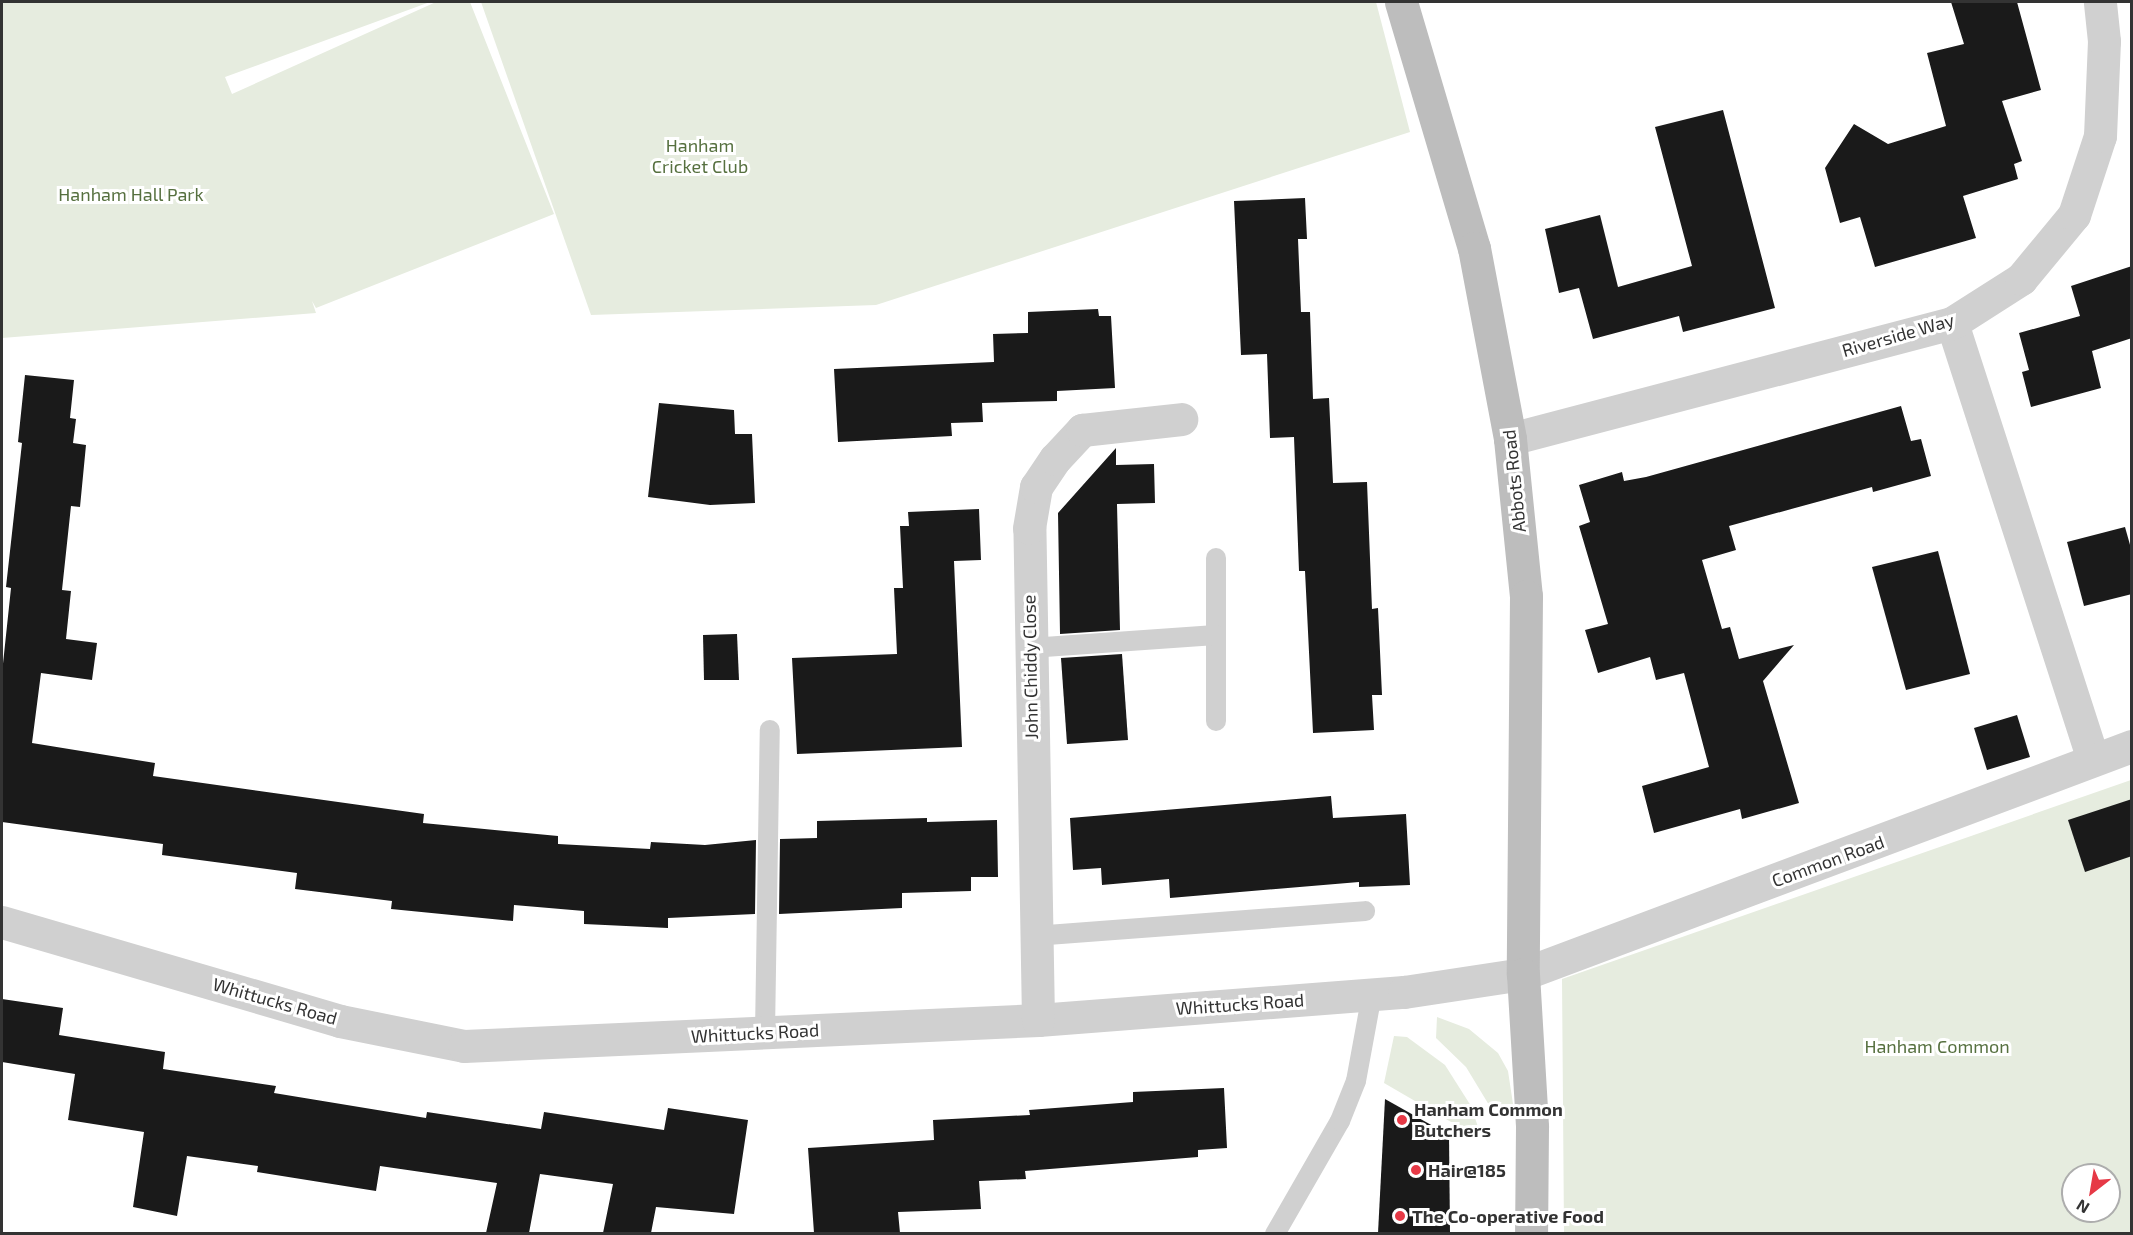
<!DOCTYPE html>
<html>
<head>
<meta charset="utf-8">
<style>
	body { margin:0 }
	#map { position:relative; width:2133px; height:1235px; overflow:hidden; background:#fff; font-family:"Exo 2",sans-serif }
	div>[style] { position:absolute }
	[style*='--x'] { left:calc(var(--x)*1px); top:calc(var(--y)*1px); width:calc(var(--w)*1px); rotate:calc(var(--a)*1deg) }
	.green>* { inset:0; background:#e6ecdf }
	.building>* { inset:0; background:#1a1a1a }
	.lane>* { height:20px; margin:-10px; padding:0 10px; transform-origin:10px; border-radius:10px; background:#d0d0d0 }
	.street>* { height:33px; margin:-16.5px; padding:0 16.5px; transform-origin:16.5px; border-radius:16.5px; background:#d0d0d0 }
	.secondary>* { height:33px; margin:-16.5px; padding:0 16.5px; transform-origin:16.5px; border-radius:16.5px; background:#bdbdbd }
	.dots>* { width:16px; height:16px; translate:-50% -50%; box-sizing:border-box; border:3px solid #fff; border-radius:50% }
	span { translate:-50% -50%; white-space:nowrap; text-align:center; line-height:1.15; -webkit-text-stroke:6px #fff; paint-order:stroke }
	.park-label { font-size:18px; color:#56703f }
	.street-label { font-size:18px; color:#333 }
	.poi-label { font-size:18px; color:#333; font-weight:700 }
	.left { translate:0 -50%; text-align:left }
	.frame { position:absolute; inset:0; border:3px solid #333; pointer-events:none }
	.north { position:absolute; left:2061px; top:1163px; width:60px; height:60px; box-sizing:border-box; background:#fff; border:2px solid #adadad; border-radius:50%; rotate:211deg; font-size:16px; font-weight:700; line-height:24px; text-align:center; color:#333 }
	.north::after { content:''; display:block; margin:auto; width:21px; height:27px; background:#e63946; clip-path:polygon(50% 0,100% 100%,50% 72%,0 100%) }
</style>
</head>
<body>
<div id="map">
	<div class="green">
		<i style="clip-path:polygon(2px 2px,430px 2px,225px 77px,232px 94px,436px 2px,470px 2px,554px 214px,316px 308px,312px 301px,316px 313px,2px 338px)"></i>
		<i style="clip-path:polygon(481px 2px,1376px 2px,1410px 132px,876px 305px,591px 315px)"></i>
		<i style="clip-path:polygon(evenodd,2131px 780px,2131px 1233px,1564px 1233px,1562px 979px,2131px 780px,2073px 1175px,2109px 1175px,2109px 1211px,2073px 1211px,2073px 1175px)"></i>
		<i style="clip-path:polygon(1437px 1017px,1469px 1029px,1498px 1053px,1508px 1071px,1513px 1104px,1489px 1105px,1466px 1067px,1436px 1038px)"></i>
		<i style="clip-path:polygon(1394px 1036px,1407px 1037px,1445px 1065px,1471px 1106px,1478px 1127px,1458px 1126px,1384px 1083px)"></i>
	</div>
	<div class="building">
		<i style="clip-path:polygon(1951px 2px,2017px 2px,2041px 90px,2002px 101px,2022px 161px,2014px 164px,2018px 179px,1963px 196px,1976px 238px,1875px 267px,1860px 217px,1840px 223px,1825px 168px,1854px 124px,1888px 144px,1946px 126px,1927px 53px,1964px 44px)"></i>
		<i style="clip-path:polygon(1723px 110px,1775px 308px,1683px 332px,1679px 316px,1593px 339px,1579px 288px,1559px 293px,1545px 229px,1600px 215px,1618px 287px,1692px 266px,1655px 127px)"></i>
		<i style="clip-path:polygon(1305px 198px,1307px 239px,1298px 239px,1301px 312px,1310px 312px,1313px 399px,1329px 398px,1333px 483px,1367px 482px,1372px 609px,1378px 608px,1382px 695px,1372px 695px,1374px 730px,1313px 733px,1305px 571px,1299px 571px,1294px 437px,1270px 438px,1267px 354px,1241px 355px,1234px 201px)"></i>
		<i style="clip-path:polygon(2132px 266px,2132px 338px,2092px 351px,2101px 388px,2031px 407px,2022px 372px,2029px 370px,2019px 333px,2080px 316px,2071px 286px)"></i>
		<i style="clip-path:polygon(1098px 309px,1099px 316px,1111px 316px,1115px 388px,1057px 391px,1057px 401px,982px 403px,983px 422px,951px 423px,952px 436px,838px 442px,834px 369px,994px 362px,993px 334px,1028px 333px,1028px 312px)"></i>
		<i style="clip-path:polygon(25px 375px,74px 380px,70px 418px,76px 419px,73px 443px,86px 445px,80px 507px,71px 506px,62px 590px,71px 591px,66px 639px,97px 643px,92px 680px,41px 673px,32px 743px,155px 763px,153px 776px,424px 814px,423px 823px,558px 836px,558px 844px,650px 849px,651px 842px,705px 845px,756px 840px,755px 914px,668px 918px,668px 928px,584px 924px,584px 911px,514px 905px,513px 921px,391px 909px,392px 901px,295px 889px,297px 873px,162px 855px,163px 844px,2px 822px,2px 673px,11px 588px,6px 587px,22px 443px,18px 442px)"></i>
		<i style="clip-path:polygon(659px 403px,734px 410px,735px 434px,752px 434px,755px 503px,710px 505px,648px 497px)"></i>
		<i style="clip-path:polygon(1901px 406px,1911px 441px,1921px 439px,1931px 476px,1873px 492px,1872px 487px,1729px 526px,1736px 550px,1702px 560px,1722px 629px,1730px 627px,1739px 659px,1794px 645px,1763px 681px,1799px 803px,1742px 819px,1740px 809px,1654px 833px,1642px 786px,1709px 767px,1684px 673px,1656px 680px,1650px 657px,1598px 673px,1585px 630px,1608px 624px,1579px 526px,1590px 522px,1579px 485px,1622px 472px,1624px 481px,1646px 477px)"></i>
		<i style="clip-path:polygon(1116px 448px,1116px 465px,1154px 464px,1155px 503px,1117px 504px,1120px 630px,1060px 634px,1058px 513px)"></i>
		<i style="clip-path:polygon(979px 509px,981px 560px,954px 561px,962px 747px,797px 754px,792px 658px,897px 654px,894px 588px,903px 588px,900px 526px,909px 526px,908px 512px)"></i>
		<i style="clip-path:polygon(2125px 527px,2132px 552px,2132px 594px,2084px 606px,2067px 542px)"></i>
		<i style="clip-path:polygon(1938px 551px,1970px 674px,1906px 690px,1872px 567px)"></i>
		<i style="clip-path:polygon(737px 634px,739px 680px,704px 680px,703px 635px)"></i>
		<i style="clip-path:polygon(1122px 654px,1128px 740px,1067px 744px,1061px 658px)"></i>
		<i style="clip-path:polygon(2017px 715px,2030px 757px,1987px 770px,1974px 728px)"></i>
		<i style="clip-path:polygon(1331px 796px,1333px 818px,1406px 814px,1410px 885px,1359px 887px,1359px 882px,1170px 898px,1169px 879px,1102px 885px,1101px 868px,1073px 870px,1070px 818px)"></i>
		<i style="clip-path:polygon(2132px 799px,2132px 856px,2085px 872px,2068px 820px)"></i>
		<i style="clip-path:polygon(927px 818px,927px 822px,997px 820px,998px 877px,971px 877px,971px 891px,902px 893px,902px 908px,779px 914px,780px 839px,817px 838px,817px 821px)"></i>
		<i style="clip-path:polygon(2px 999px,63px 1008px,59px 1035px,165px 1052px,163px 1069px,276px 1086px,274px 1093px,426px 1118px,427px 1112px,541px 1129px,544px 1112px,664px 1130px,668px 1108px,748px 1120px,734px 1214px,656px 1207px,651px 1233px,603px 1233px,613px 1184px,540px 1174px,529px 1233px,486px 1233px,497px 1183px,380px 1166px,376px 1191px,257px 1172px,258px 1166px,187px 1156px,177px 1216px,133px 1207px,144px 1132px,68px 1120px,75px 1074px,2px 1062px)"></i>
		<i style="clip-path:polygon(1224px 1088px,1227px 1148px,1198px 1150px,1198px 1157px,1025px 1171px,1026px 1179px,979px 1181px,981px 1209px,898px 1212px,900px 1233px,814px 1233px,808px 1148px,934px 1140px,933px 1120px,1030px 1115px,1029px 1110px,1133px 1102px,1133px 1092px)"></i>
		<i style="clip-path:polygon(1385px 1099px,1449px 1135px,1450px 1233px,1378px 1233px)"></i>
	</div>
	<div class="lane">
		<i style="--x:1216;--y:558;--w:163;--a:90"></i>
		<i style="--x:1030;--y:648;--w:186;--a:-4"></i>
		<i style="--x:1034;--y:936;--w:332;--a:-4.3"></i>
		<i style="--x:765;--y:1033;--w:303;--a:-89.1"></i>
		<i style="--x:1275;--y:1234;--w:130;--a:-60.1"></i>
		<i style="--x:1340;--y:1121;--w:43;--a:-68.2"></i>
		<i style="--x:1356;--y:1081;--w:88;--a:-79.6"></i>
	</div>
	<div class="street">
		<i style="--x:1952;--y:323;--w:458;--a:72.1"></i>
		<i style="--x:1510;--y:439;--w:457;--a:-14.7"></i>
		<i style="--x:1952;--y:323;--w:82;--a:-32.5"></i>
		<i style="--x:2021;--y:279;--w:83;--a:-50.4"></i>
		<i style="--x:2074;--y:215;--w:83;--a:-71.8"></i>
		<i style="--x:2100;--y:136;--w:95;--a:-87.6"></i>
		<i style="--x:2104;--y:41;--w:39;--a:-96"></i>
		<i style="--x:2;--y:922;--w:352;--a:16.3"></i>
		<i style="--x:340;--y:1021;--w:126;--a:11.4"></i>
		<i style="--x:464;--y:1046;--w:575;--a:-2.59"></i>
		<i style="--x:1038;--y:1020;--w:367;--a:-4.4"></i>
		<i style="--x:1404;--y:992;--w:120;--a:-8.6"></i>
		<i style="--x:1523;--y:974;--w:650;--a:-20.53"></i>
		<i style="--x:1038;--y:1020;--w:492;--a:-91"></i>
		<i style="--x:1029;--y:528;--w:42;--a:-80.3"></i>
		<i style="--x:1036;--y:487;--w:34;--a:-56"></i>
		<i style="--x:1055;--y:459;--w:40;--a:-47"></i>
		<i style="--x:1082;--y:430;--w:100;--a:-6.3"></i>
	</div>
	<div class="secondary">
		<i style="--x:1401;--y:2;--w:257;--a:73.5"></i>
		<i style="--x:1474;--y:248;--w:194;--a:79.3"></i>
		<i style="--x:1510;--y:439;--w:158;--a:84.2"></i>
		<i style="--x:1526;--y:596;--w:378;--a:90.5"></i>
		<i style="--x:1523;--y:974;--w:153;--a:86.6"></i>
		<i style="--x:1532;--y:1127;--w:107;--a:90.5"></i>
	</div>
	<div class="dots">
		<i style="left:1402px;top:1120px;background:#e63946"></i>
		<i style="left:1416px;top:1170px;background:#e63946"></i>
		<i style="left:1400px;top:1216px;background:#e63946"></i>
	</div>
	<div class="park-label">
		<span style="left:700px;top:156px">Hanham<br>Cricket Club</span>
		<span style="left:131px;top:194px">Hanham Hall Park</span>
		<span style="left:1937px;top:1046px">Hanham Common</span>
	</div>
	<div class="street-label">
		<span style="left:1898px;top:335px;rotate:-16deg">Riverside Way</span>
		<span style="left:1514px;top:481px;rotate:-96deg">Abbots Road</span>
		<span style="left:1030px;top:667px;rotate:-91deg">John Chiddy Close</span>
		<span style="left:1828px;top:861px;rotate:-20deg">Common Road</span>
		<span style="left:275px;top:1001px;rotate:16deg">Whittucks Road</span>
		<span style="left:1240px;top:1004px;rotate:-4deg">Whittucks Road</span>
		<span style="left:755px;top:1033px;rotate:-3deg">Whittucks Road</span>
	</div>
	<div class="poi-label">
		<span class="left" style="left:1414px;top:1120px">Hanham Common<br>Butchers</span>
		<span class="left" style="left:1428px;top:1170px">Hair@185</span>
		<span class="left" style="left:1412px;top:1216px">The Co-operative Food</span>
	</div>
	<div class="frame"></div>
	<div class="north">N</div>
</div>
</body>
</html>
